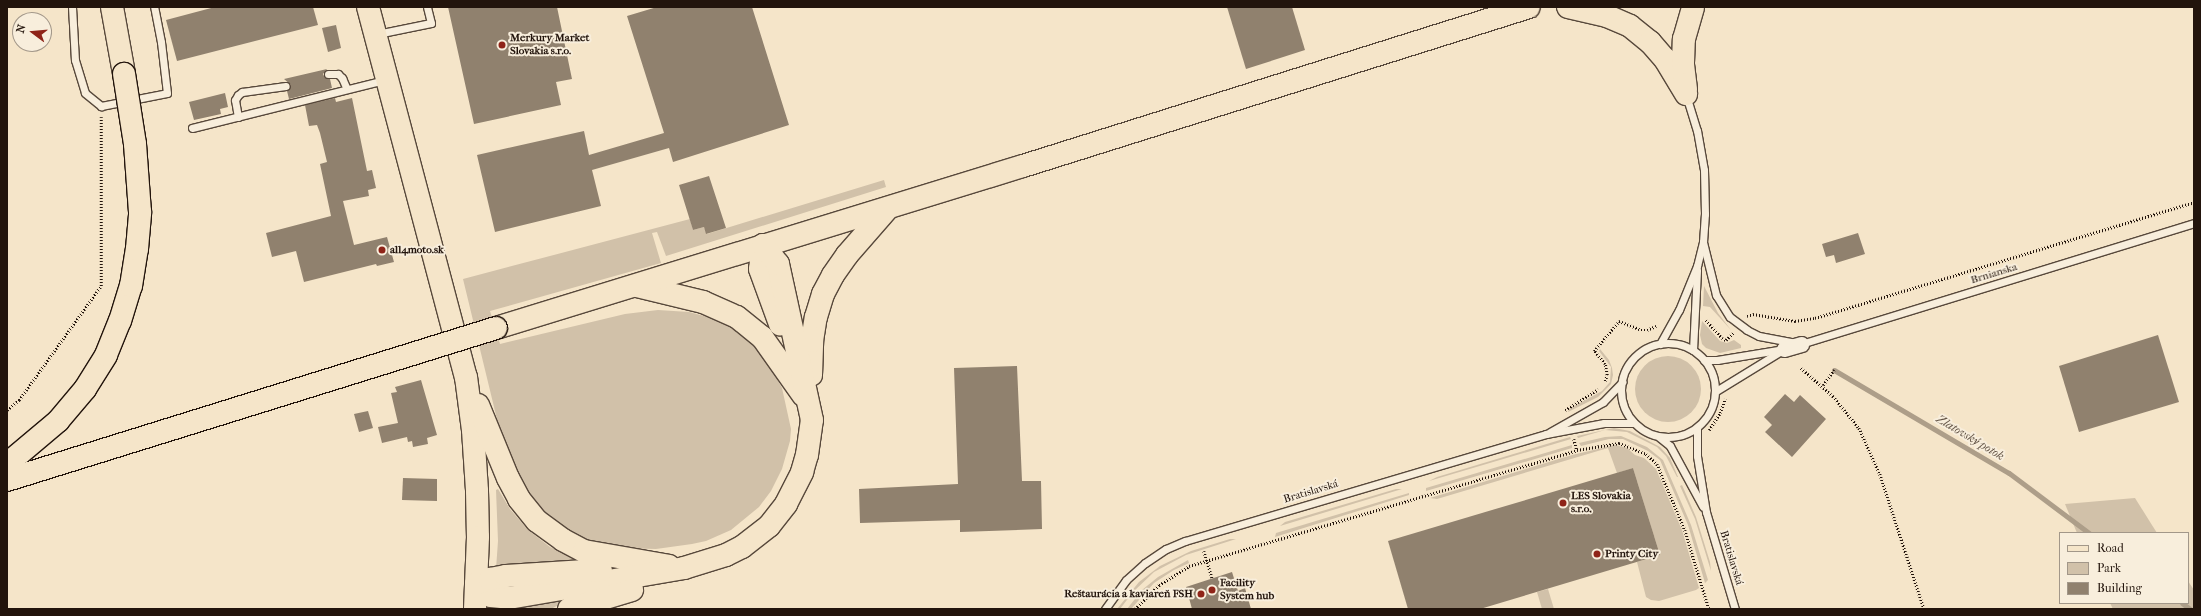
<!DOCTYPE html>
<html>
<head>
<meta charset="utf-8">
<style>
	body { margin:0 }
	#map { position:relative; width:2201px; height:616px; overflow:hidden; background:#f5e5c9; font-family:"IM FELL French Canon",serif }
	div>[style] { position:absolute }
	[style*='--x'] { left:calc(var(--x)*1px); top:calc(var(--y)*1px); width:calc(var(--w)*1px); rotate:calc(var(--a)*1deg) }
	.green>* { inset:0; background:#d1c1a9 }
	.round { border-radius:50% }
	.stream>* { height:5px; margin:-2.5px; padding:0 2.5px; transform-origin:2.5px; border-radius:2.5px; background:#ad9e89 }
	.building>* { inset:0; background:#90816e }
	.path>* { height:2.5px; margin-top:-1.25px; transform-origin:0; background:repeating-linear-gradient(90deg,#22140c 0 1px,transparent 0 3px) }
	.roads { filter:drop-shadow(1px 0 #57483b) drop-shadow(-1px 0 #57483b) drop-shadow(0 1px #57483b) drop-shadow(0 -1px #57483b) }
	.lane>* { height:7px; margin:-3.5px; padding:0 3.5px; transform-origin:3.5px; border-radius:3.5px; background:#f8eedc }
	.lane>.ring { margin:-3.5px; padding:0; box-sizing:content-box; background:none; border:7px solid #f8eedc; border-radius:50% }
	.street>* { height:15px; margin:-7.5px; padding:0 7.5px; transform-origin:7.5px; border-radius:7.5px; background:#f8eedc }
	.primary>* { height:22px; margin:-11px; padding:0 11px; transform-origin:11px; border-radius:11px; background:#f5e5c9 }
	.bridges { filter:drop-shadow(1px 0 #22140c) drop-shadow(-1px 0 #22140c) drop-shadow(0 1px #22140c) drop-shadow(0 -1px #22140c) }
	.primary-bridge>* { height:22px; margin:-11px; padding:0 11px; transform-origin:11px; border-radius:11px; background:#f5e5c9 }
	.dots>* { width:11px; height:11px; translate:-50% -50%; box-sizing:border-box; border:2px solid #f8eedc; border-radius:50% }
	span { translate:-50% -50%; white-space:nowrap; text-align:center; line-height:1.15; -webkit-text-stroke:4px #f8eedc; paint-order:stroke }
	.poi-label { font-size:11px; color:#22140c; font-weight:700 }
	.left { translate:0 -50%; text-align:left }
	.right { translate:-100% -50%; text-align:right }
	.street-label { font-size:11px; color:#22140c }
	.water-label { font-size:12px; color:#615244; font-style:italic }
	.frame { position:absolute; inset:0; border:8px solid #22140c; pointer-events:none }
	.legend { position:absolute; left:2059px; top:532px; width:130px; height:72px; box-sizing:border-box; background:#f8eedc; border:1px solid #a29789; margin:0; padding:5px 7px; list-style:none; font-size:12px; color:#22140c }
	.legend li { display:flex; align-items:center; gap:8px; height:20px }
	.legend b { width:20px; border:1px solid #a29789 }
	.north { position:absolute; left:12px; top:12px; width:40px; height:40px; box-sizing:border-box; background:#f8eedc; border:1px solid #a29789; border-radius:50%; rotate:286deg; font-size:11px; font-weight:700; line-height:16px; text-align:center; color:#22140c }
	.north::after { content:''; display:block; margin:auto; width:14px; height:18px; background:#8f2418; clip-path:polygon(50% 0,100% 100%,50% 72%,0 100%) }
</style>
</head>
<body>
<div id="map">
	<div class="green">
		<i style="clip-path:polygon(884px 180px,886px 187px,666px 256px,657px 232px,652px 233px,661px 263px,490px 311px,500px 344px,625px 314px,658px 310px,689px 312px,719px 320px,742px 334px,762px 352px,782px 388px,791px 429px,790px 441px,782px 469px,771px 491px,759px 507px,731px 530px,706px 541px,692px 544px,656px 549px,616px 548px,597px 545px,556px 526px,524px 490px,502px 440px,463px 279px,690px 219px,693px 230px,704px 227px,707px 234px)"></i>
		<i style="clip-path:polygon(1704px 286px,1718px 313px,1731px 330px,1710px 307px,1703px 306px)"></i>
		<i style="clip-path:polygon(1702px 321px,1720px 341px,1727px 343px,1734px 340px,1741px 345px,1741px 348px,1720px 353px,1706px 348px,1702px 344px,1700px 335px)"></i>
		<i style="clip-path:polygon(1600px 349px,1609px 360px,1612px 368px,1613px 375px,1611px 384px,1598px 397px,1568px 412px,1569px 409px,1602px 391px,1610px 382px,1611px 367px,1599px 351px)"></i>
		<i class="round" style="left:1635px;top:356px;width:66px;height:66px"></i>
		<i style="clip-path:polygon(1614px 428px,1630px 431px,1660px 447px,1670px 458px,1678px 477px,1677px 477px,1666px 456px,1657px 447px,1627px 432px,1605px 430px,1578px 438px,1577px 436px)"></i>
		<i style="clip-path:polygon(1621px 436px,1647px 447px,1663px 460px,1691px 525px,1708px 580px,1705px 583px,1688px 525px,1660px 460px,1648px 451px,1623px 439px,1609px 439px,1581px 446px,1579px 443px,1605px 437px)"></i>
		<i style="clip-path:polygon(1570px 437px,1571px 439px,1429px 481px,1437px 477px)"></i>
		<i style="clip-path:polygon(1572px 445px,1572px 448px,1426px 491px,1426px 488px)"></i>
		<i style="clip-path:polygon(1615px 445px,1627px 448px,1635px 455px,1644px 458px,1656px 469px,1682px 530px,1699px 588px,1696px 590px,1659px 601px,1651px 600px,1646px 597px,1637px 562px,1660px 555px,1633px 468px,1617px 473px,1608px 448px,1437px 499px,1430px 498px,1572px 455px)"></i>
		<i style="clip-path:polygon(1682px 485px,1696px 517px,1710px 562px,1711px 571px,1695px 519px,1680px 486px)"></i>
		<i style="clip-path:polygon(498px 489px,510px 509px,528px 530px,550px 547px,581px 561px,496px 569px,498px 541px,496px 490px)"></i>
		<i style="clip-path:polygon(1396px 489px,1402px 489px,1280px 526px,1285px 522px)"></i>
		<i style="clip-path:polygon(1409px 493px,1409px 495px,1275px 537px,1276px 533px)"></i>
		<i style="clip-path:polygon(2135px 498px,2157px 533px,2077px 533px,2065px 504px)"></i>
		<i style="clip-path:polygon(1230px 539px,1236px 539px,1186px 555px,1154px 572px,1133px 592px,1120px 609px,1117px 609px,1139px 582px,1160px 566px,1191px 551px)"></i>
		<i style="clip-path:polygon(1188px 560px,1189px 563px,1174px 570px,1154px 583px,1131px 609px,1127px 609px,1142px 590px,1158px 577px)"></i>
		<i style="clip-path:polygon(2188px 581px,2194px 590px,2194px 609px,2113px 609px,2110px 603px,2188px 603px)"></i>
		<i style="clip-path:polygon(1548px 589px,1554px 609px,1542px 609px,1537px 592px)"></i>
		<i style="clip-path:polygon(572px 598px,551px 609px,492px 609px,516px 606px)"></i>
	</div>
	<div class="stream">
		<i style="--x:1834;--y:370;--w:203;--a:30.5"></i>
		<i style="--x:2009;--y:473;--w:100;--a:36.9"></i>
		<i style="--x:2182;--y:603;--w:10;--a:37"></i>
	</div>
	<div class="building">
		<i style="clip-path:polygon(215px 7px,313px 7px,318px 25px,177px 61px,166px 20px)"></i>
		<i style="clip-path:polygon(448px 7px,557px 7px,572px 79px,556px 82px,561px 105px,474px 124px)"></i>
		<i style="clip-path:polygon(657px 7px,752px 7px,789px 125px,673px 162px,669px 148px,592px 170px,601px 206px,495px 232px,477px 155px,584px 131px,589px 155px,664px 133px,627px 16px)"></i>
		<i style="clip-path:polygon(1227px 7px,1292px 7px,1305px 50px,1246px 69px)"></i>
		<i style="clip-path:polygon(336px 25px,341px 48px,328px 52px,322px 28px)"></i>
		<i style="clip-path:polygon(327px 69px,323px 74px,325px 78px,330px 79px,332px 88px,289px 99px,287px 91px,291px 85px,284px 79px)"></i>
		<i style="clip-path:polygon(225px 93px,228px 107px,220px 109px,221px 114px,194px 120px,189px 102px)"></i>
		<i style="clip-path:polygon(335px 98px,336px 102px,352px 98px,367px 171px,372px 170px,376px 188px,368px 190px,369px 196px,343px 201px,354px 245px,387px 237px,394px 262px,377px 266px,376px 264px,304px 282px,296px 251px,272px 257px,266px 233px,331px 216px,320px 164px,327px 162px,320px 133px,317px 125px,309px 126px,305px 105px)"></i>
		<i style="clip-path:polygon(709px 176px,726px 228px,706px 234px,704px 227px,693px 230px,679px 185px)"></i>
		<i style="clip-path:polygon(1858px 233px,1865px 254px,1836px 263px,1834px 255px,1826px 257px,1822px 244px)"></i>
		<i style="clip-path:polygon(2158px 335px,2179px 402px,2079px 432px,2059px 366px)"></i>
		<i style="clip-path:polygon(1017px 366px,1022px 481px,1041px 481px,1042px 529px,960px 532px,960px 520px,860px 523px,859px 489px,958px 484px,954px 368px)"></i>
		<i style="clip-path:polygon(421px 380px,437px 435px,427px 438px,428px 444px,413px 447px,412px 441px,408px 442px,407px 437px,382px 443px,378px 427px,398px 423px,391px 393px,397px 392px,395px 387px)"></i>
		<i style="clip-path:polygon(1785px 394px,1794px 402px,1800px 395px,1826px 419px,1792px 457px,1765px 432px,1772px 425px,1764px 417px)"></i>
		<i style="clip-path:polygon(368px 411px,373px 428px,359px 432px,354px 414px)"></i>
		<i style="clip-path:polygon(1633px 468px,1660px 555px,1480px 609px,1408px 609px,1388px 541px)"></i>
		<i style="clip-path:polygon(403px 478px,437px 479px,437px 501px,402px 500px)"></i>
		<i style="clip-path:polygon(1232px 572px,1238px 591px,1245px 588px,1251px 609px,1192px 609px,1186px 587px)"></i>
	</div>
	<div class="path">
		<i style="--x:1747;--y:316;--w:6;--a:-18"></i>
		<i style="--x:1753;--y:314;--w:43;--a:9.5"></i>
		<i style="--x:1795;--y:321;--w:20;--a:-9"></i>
		<i style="--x:1815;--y:318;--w:396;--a:-17"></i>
		<i style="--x:1706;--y:320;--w:24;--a:48"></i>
		<i style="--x:1722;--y:338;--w:4;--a:27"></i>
		<i style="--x:1726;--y:340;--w:11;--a:-45"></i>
		<i style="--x:1801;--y:368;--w:43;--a:41.2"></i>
		<i style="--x:1833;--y:396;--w:41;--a:50.9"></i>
		<i style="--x:1859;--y:428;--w:51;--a:65.5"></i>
		<i style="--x:1880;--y:474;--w:142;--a:71.9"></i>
		<i style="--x:1605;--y:381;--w:6;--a:-72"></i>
		<i style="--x:1607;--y:375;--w:11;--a:-100"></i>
		<i style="--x:1605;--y:364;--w:17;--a:-130"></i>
		<i style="--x:1594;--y:351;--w:39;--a:-50"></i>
		<i style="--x:1619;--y:321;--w:24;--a:22"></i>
		<i style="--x:1641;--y:330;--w:6;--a:0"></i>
		<i style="--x:1647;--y:330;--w:10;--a:-24"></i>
		<i style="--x:1823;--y:385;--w:19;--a:-54"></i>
		<i style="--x:7;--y:410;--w:16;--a:-40"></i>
		<i style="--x:19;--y:400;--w:140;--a:-54.3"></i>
		<i style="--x:101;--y:286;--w:169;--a:-90"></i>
		<i style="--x:1565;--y:410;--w:39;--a:-32"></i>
		<i style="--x:1709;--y:430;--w:20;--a:-57"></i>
		<i style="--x:1720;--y:413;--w:15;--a:-70"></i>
		<i style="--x:1574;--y:439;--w:11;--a:75"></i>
		<i style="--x:1204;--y:551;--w:28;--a:73"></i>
		<i style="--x:1135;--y:609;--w:34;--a:-45"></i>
		<i style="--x:1159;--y:585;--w:36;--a:-32"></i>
		<i style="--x:1189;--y:566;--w:405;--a:-16.6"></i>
		<i style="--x:1577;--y:450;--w:43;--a:-9.5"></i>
		<i style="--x:1619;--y:443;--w:29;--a:22"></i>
		<i style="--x:1646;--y:454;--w:15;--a:42"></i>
		<i style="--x:1657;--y:464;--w:72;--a:67"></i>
		<i style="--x:1685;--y:530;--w:83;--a:73.1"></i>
	</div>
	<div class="roads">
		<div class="lane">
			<i style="--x:72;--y:7;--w:53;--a:86.8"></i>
			<i style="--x:75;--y:60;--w:34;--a:73"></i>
			<i style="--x:85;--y:93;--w:21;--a:39"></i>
			<i style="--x:101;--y:106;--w:67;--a:-11.1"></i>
			<i style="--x:167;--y:93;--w:51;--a:-96.7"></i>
			<i style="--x:161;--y:42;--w:36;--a:-101"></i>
			<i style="--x:377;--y:34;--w:55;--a:-11.5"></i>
			<i style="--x:431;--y:23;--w:16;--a:-104"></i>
			<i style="--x:328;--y:74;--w:10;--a:0"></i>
			<i style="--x:338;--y:74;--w:6;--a:45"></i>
			<i style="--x:342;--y:78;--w:12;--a:66"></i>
			<i style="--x:238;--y:117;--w:17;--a:-100"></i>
			<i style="--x:235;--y:100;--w:6;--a:-59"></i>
			<i style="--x:238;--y:95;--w:5;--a:-37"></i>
			<i style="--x:242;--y:92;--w:44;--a:-7.8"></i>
			<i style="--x:192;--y:128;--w:199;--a:-14"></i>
			<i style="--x:1703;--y:242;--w:55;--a:76.2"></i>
			<i style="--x:1716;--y:295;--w:26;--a:58"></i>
			<i style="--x:1730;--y:317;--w:21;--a:37"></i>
			<i style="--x:1747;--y:330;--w:13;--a:27"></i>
			<i style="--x:1759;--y:336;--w:43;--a:10.8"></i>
			<i style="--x:1801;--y:344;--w:411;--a:-17.1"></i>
			<i class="ring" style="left:1621px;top:343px;width:87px;height:87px"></i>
			<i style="--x:1660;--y:344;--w:39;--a:-61"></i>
			<i style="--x:1679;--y:310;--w:48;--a:-67.8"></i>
			<i style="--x:1697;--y:266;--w:25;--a:-76"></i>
			<i style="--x:1703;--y:242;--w:28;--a:-86"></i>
			<i style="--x:1705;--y:214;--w:44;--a:-91.3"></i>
			<i style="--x:1704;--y:170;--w:40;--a:-100"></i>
			<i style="--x:1697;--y:131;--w:38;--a:-107"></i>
			<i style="--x:1693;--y:350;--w:80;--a:-87.1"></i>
			<i style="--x:1704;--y:360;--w:13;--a:0"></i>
			<i style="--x:1717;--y:360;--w:68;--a:-9.3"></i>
			<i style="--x:1716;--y:391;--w:76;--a:-31.6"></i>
			<i style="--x:1697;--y:428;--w:28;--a:90"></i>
			<i style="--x:1697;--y:456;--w:57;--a:80.9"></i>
			<i style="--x:1706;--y:512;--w:101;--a:73.4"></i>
			<i style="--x:1550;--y:432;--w:61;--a:-29.5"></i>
			<i style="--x:1603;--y:402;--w:28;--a:-46"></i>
			<i style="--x:1659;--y:437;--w:14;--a:39"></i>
			<i style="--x:1670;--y:446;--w:69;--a:61.6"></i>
			<i style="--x:1105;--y:609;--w:36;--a:-54"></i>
			<i style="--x:1126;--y:580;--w:25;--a:-42"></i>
			<i style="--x:1145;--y:563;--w:25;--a:-34"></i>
			<i style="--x:1166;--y:549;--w:21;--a:-23"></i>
			<i style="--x:1185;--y:541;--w:377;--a:-16.5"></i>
			<i style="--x:1546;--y:434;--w:59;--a:-10.7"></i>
			<i style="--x:1604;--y:423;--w:30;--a:0"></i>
		</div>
		<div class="street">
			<i style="--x:1784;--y:349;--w:18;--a:-16"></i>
		</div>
		<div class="primary">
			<i style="--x:112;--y:7;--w:68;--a:79.8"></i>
			<i style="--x:368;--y:7;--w:383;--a:75.2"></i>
			<i style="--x:466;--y:377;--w:53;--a:82.5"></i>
			<i style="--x:473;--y:430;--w:61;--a:86.2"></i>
			<i style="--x:477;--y:491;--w:46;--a:88.8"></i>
			<i style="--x:478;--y:537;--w:72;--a:92.4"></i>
			<i style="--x:1568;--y:7;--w:40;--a:13"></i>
			<i style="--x:1607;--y:16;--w:25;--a:23"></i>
			<i style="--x:1630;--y:26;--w:26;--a:39"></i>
			<i style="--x:1650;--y:42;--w:23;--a:49"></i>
			<i style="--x:1665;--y:59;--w:41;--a:59"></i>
			<i style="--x:1686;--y:89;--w:26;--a:-97"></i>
			<i style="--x:1683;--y:63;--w:24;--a:-88"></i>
			<i style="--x:1684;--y:39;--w:33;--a:-74"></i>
			<i style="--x:763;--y:245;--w:24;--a:97"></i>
			<i style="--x:760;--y:269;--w:59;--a:70"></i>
			<i style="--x:637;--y:286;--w:68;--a:13.6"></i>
			<i style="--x:703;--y:302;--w:37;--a:24"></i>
			<i style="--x:737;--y:317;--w:32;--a:39"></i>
			<i style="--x:762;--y:337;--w:71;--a:54.7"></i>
			<i style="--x:496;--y:328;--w:551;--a:-17.09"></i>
			<i style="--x:1023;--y:166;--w:530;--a:-17.44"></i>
			<i style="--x:811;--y:375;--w:34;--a:-88"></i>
			<i style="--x:812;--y:341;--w:24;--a:-81"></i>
			<i style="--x:816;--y:317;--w:24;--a:-73"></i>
			<i style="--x:823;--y:294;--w:21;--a:-62"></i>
			<i style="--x:833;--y:275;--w:24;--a:-55"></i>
			<i style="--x:847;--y:255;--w:62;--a:-48.9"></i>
			<i style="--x:478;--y:405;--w:79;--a:67.7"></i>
			<i style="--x:508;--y:478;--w:24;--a:62"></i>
			<i style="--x:519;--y:499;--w:28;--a:51"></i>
			<i style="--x:537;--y:521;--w:32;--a:36"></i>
			<i style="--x:563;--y:540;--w:24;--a:28"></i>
			<i style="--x:584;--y:551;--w:86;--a:10"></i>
			<i style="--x:476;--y:584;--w:19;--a:39"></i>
			<i style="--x:491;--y:596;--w:18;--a:6"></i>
			<i style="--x:509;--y:598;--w:178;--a:-9.7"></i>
			<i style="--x:684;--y:568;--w:44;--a:-17.2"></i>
			<i style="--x:726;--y:555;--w:18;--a:-27"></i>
			<i style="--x:742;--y:547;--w:34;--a:-38"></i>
			<i style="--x:769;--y:526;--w:28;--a:-52"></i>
			<i style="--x:786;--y:504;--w:36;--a:-63"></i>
			<i style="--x:802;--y:472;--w:18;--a:-74"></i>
			<i style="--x:807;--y:455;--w:35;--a:-82"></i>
			<i style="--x:812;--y:420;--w:160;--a:-102.3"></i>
			<i style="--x:778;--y:264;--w:24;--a:-128"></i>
			<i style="--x:476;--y:584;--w:15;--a:-20"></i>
			<i style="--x:490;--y:579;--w:16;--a:-11"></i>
			<i style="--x:506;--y:576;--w:95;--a:-3.6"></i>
			<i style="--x:569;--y:609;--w:66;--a:-16.8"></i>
		</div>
	</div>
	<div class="bridges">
		<div class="primary-bridge">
			<i style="--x:7;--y:464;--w:67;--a:-40.1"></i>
			<i style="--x:58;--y:421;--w:42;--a:-49.8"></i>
			<i style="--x:85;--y:389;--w:40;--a:-58"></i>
			<i style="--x:106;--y:355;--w:37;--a:-68"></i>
			<i style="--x:120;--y:321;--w:37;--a:-73"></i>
			<i style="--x:131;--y:286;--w:37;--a:-81"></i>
			<i style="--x:137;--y:249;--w:37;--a:-85"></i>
			<i style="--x:140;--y:212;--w:68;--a:-94.2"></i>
			<i style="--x:135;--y:144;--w:71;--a:-98.9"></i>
			<i style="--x:7;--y:480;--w:512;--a:-17.27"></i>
		</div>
	</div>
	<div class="dots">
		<i style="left:502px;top:45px;background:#8f2418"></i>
		<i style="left:382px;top:250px;background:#8f2418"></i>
		<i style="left:1563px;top:503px;background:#8f2418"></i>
		<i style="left:1597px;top:554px;background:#8f2418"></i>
		<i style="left:1212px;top:590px;background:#8f2418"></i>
		<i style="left:1201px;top:594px;background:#8f2418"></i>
	</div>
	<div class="poi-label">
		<span class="left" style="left:510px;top:45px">Merkury Market<br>Slovakia s.r.o.</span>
		<span class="left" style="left:390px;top:250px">all4moto.sk</span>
		<span class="left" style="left:1571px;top:503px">LES Slovakia<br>s.r.o.</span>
		<span class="left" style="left:1605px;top:554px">Printy City</span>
		<span class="left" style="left:1220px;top:590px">Facility<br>System hub</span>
		<span class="right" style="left:1193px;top:594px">Reštaurácia a kaviareň FSH</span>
	</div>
	<div class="street-label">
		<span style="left:1994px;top:274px;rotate:-17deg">Brnianska</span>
		<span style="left:1311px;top:492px;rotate:-17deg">Bratislavská</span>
		<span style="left:1731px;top:558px;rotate:73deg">Bratislavská</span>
	</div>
	<div class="water-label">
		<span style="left:1970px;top:438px;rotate:31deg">Zlatovský potok</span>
	</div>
	<div class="frame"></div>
	<ul class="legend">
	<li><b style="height:5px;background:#f5e5c9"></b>Road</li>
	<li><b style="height:11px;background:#d1c1a9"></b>Park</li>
	<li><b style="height:11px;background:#90816e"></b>Building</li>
	</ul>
	<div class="north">N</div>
</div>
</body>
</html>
